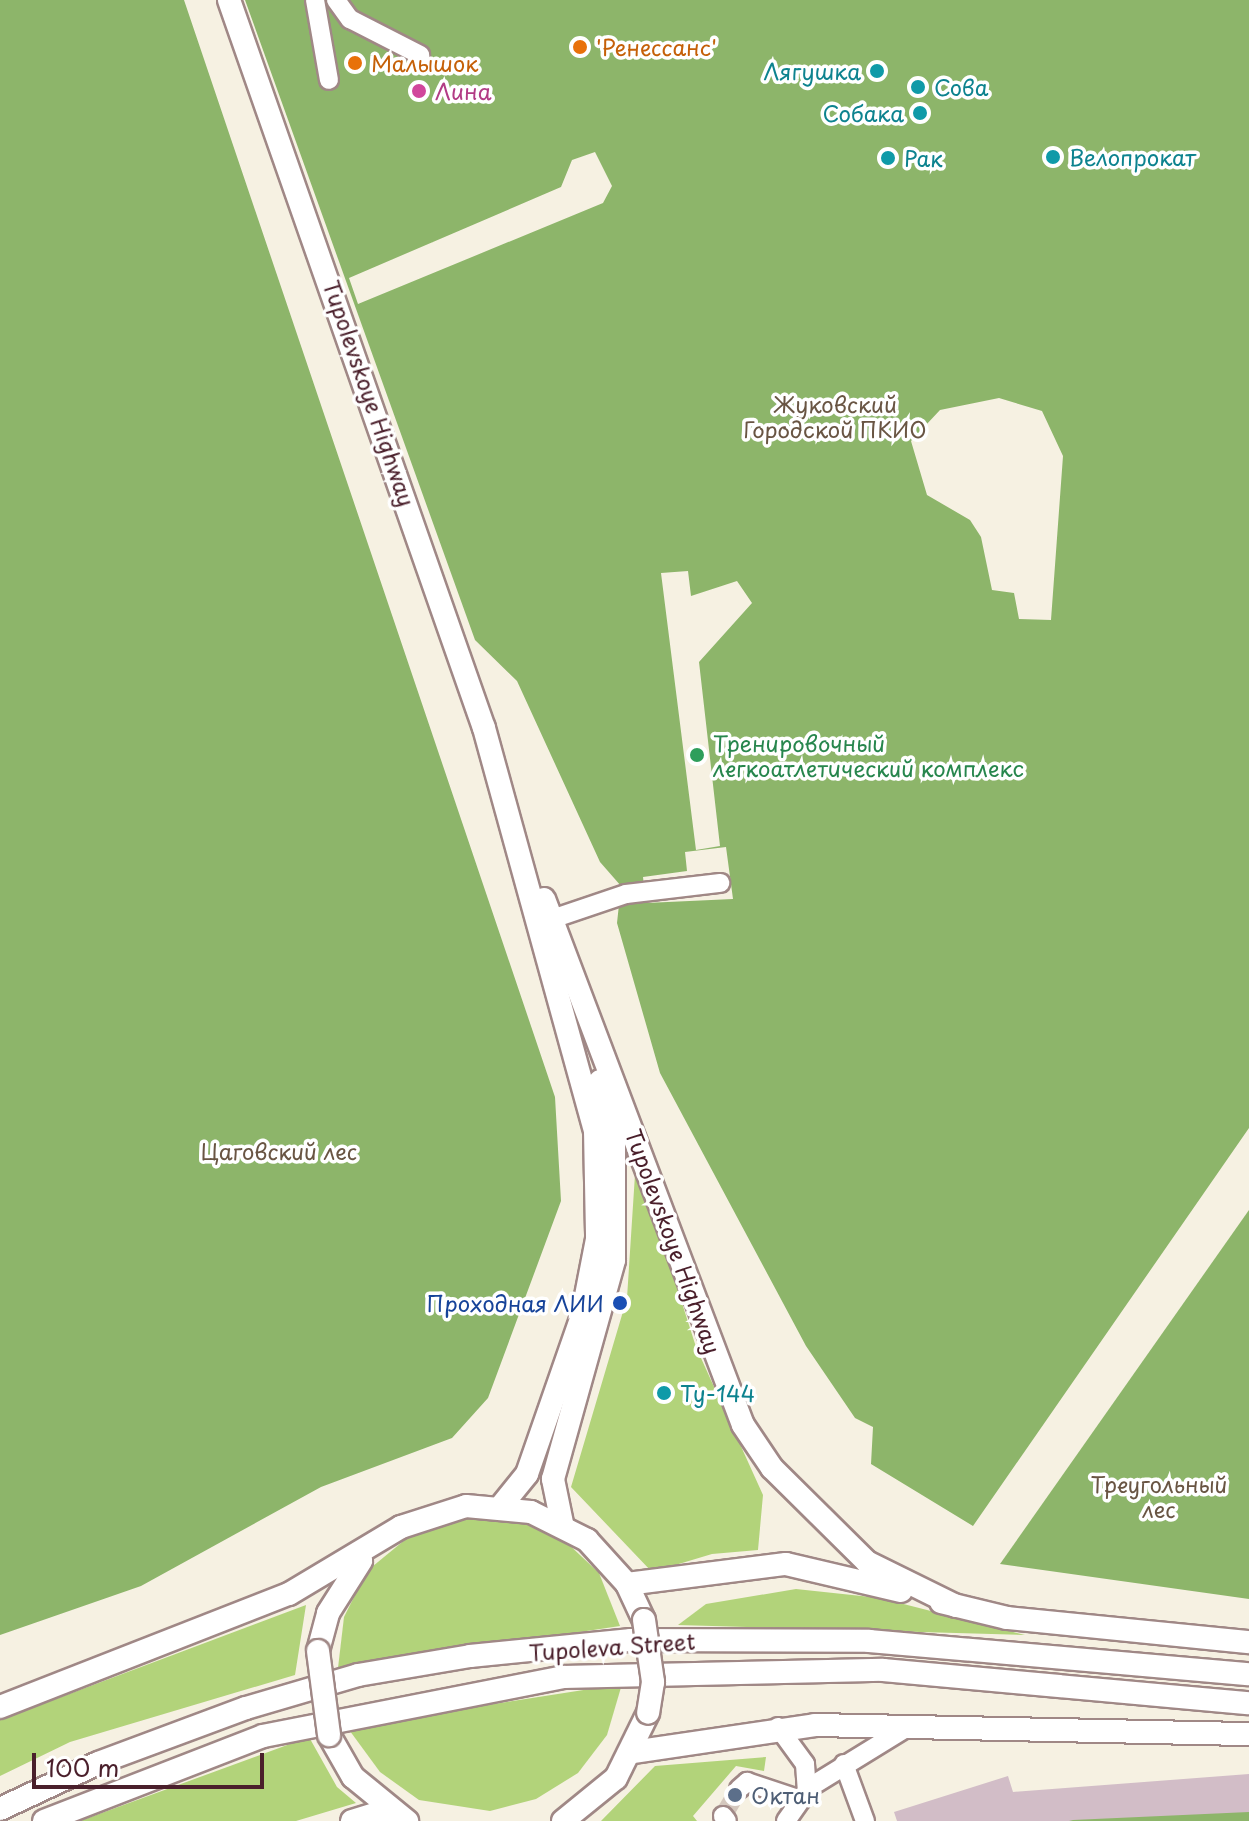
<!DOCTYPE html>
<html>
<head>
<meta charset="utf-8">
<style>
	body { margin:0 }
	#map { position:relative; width:1249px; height:1821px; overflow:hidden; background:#f6f1e2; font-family:"Playpen Sans",sans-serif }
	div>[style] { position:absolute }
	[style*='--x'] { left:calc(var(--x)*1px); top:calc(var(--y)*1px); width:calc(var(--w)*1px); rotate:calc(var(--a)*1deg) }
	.industrial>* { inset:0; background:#d2bdc7 }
	.green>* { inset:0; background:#b2d37a }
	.forest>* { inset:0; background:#8db56a }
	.minor-tunnel>* { height:18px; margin-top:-9px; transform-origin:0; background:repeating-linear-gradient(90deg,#d4c7bd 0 18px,transparent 0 27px) }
	.roads { filter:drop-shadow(2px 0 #a08886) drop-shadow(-2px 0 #a08886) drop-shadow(0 2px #a08886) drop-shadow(0 -2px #a08886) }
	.minor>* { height:18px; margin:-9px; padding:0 9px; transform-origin:9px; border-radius:9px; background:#fff }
	.major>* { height:22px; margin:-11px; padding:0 11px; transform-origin:11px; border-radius:11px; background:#fff }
	.bridges { filter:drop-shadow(2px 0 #a08886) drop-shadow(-2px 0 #a08886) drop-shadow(0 2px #a08886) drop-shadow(0 -2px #a08886) }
	.major-bridge>* { height:22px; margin:-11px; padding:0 11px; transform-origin:11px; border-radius:11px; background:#fff }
	.dots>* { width:22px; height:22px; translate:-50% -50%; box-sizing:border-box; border:4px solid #fff; border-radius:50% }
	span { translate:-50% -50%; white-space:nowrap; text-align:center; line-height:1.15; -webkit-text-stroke:7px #fff; paint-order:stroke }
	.food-label { font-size:22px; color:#c56008 }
	.left { translate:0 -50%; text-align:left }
	.culture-label { font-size:22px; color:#0d838f }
	.right { translate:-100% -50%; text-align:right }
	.hotel-label { font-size:22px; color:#b23c85 }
	.street-label { font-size:22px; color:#4a1f2b }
	.park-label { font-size:22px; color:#695543 }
	.leisure-label { font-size:22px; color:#27864d }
	.transit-label { font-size:22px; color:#164399 }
	.service-label { font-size:22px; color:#4e5e75 }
	.scale { position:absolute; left:32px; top:1753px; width:232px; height:36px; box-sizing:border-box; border:4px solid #4a1f2b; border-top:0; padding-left:10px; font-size:24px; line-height:28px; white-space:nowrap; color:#4a1f2b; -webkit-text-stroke:6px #fff; paint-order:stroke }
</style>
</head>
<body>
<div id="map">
	<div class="industrial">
		<i style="clip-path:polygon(1249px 1774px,1249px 1821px,897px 1821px,894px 1812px,1008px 1776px,1013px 1792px)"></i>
	</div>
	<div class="green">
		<i style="clip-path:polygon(636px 1159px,696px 1347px,763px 1495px,758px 1550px,712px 1554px,652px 1572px,571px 1487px,627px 1298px)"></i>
		<i style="clip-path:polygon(467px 1517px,520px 1522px,563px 1539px,599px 1573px,620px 1626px,338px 1668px,344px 1617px,367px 1571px,412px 1534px)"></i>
		<i style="clip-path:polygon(796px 1589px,880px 1598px,1025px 1635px,678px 1625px,706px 1604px)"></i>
		<i style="clip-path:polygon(306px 1605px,295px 1675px,70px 1742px,0 1776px,0 1720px)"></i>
		<i style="clip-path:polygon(622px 1684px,607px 1735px,578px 1773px,536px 1799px,490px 1811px,419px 1800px,380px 1772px,347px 1727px)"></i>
		<i style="clip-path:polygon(309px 1737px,337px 1787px,356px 1803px,296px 1821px,80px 1821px)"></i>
		<i style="clip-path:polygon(766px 1757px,764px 1771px,736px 1766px,693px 1816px,697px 1821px,601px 1821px,655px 1766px)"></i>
	</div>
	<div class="forest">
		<i style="clip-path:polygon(0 0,184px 0,555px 1097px,561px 1201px,488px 1398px,452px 1438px,321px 1487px,141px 1586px,0 1635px)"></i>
		<i style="clip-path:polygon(evenodd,245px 0,1249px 0,1249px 1128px,973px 1526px,871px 1464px,873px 1427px,855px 1418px,806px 1346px,660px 1073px,617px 923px,621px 886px,600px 862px,517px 681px,475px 640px,245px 0,595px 152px,612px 186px,603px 203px,358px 304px,349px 278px,561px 187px,572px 160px,595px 152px,245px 0,999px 398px,1042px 411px,1063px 456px,1051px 620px,1019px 619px,1014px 593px,992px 590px,981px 537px,970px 520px,927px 495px,911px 441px,940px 410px,999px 398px,245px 0,688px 571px,691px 596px,737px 581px,752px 603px,699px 662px,720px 846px,696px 850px,661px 573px,688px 571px,245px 0,726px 847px,733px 899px,646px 903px,643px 877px,687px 871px,685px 852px,726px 847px)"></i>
		<i style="clip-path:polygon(1249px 1210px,1249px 1599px,1000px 1564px)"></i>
		<i style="clip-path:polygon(1249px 1812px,1249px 1821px,1069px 1821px,1073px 1820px)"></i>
	</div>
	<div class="minor-tunnel">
		<i style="--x:723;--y:1816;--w:31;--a:-59"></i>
	</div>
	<div class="roads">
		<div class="minor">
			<i style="--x:315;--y:0;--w:81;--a:80.1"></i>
			<i style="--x:336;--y:0;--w:24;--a:54"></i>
			<i style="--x:350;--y:19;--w:79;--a:27.2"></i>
			<i style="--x:552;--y:919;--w:78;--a:-18.7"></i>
			<i style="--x:626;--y:894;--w:95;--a:-6.7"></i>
			<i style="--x:778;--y:1727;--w:46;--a:53.9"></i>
			<i style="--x:805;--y:1764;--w:28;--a:86"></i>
			<i style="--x:844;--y:1764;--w:61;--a:69.8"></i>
			<i style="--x:739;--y:1789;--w:11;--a:-41"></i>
			<i style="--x:747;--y:1782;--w:57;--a:18.4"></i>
			<i style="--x:723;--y:1816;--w:6;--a:51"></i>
			<i style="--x:786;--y:1821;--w:42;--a:-54.8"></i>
			<i style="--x:810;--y:1787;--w:113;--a:-31.6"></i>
		</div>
		<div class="major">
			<i style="--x:229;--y:0;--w:771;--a:70.7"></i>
			<i style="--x:484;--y:728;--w:417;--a:74.6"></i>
			<i style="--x:595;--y:1130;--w:109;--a:88.9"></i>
			<i style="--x:597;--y:1239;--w:78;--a:101"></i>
			<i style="--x:582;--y:1316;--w:167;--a:109.2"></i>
			<i style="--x:527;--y:1474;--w:41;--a:129.1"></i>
			<i style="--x:544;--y:899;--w:562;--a:69.28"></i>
			<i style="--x:743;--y:1425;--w:52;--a:56"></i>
			<i style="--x:772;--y:1468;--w:134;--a:44.7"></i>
			<i style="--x:867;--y:1562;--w:99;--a:26.3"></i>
			<i style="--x:562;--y:1523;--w:45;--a:-101.6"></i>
			<i style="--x:553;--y:1479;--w:227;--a:-74.4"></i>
			<i style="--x:614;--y:1260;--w:132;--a:-90"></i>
			<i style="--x:614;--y:1128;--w:49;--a:-106.6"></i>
			<i style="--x:627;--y:1584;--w:160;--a:-7.2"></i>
			<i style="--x:786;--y:1564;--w:118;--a:13.2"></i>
			<i style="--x:941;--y:1602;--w:68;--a:13.6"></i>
			<i style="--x:1007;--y:1618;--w:243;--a:5.7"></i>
			<i style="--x:318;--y:1651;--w:39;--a:-75"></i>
			<i style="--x:328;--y:1613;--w:62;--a:-57.6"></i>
			<i style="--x:0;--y:1707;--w:310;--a:-21.4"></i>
			<i style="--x:289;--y:1594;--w:131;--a:-30.9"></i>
			<i style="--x:401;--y:1527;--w:68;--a:-17.9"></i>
			<i style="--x:466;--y:1506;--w:65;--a:5.3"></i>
			<i style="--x:531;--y:1512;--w:63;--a:26.6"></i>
			<i style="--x:587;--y:1540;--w:59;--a:47.7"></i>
			<i style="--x:627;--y:1584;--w:40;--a:65"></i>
			<i style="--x:329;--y:1735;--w:48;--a:60.3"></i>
			<i style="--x:353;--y:1777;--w:70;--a:39.2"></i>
			<i style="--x:633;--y:1752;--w:184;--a:-8.4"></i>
			<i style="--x:815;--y:1725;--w:434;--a:1.2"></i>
			<i style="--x:0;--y:1809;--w:108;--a:-25.1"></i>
			<i style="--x:98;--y:1763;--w:158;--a:-20.4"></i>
			<i style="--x:246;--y:1708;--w:117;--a:-16.4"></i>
			<i style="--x:358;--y:1675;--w:114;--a:-9.6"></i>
			<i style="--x:470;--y:1656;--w:162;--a:-5.7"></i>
			<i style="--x:631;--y:1640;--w:238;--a:0.2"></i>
			<i style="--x:869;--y:1641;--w:381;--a:5"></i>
			<i style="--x:44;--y:1821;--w:235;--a:-21.2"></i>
			<i style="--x:263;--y:1736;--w:306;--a:-11.1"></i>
			<i style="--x:563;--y:1677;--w:320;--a:-1.3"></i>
			<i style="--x:883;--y:1670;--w:367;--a:5.2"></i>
			<i style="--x:352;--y:1821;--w:38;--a:-17"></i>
			<i style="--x:563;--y:1821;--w:68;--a:-39.1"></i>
			<i style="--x:616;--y:1778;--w:72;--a:-63.8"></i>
		</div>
	</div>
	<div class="bridges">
		<div class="major-bridge">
			<i style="--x:644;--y:1620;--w:63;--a:81.7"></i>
			<i style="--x:653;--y:1682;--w:31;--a:99"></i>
			<i style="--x:318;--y:1651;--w:85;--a:82.5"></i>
		</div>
	</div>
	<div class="dots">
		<i style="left:580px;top:47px;background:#e8710a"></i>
		<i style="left:355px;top:63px;background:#e8710a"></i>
		<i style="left:877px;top:71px;background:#0f9aa8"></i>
		<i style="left:918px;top:87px;background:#0f9aa8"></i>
		<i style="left:419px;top:91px;background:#d1479c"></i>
		<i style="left:920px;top:113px;background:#0f9aa8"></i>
		<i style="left:1053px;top:157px;background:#0f9aa8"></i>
		<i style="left:888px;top:158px;background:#0f9aa8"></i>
		<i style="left:697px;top:755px;background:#2e9e5b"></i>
		<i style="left:620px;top:1303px;background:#1a4fb4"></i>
		<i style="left:664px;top:1393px;background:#0f9aa8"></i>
		<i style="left:735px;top:1795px;background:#5c6f8a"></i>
	</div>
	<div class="food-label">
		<span class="left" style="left:596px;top:47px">'Ренессанс'</span>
		<span class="left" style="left:371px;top:63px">Малышок</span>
	</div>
	<div class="culture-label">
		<span class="right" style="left:861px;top:71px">Лягушка</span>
		<span class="left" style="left:934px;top:87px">Сова</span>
		<span class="right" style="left:904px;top:113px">Собака</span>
		<span class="left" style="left:1069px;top:157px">Велопрокат</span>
		<span class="left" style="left:904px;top:158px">Рак</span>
		<span class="left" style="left:680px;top:1393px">Ty-144</span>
	</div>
	<div class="hotel-label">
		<span class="left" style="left:435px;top:91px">Лина</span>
	</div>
	<div class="street-label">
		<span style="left:370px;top:393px;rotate:71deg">Tupolevskoye Highway</span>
		<span style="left:674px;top:1241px;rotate:70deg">Tupolevskoye Highway</span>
		<span style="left:612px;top:1646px;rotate:-4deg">Tupoleva Street</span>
	</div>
	<div class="park-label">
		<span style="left:835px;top:416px">Жуковский<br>Городской ПКИО</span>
		<span style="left:279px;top:1151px">Цаговский лес</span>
		<span style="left:1159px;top:1496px">Треугольный<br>лес</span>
	</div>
	<div class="leisure-label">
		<span class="left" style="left:713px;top:755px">Тренировочный<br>легкоатлетический комплекс</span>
	</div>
	<div class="transit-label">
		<span class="right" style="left:604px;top:1303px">Проходная ЛИИ</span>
	</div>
	<div class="service-label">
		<span class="left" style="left:751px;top:1795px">Октан</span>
	</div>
	<div class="scale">100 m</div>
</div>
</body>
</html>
